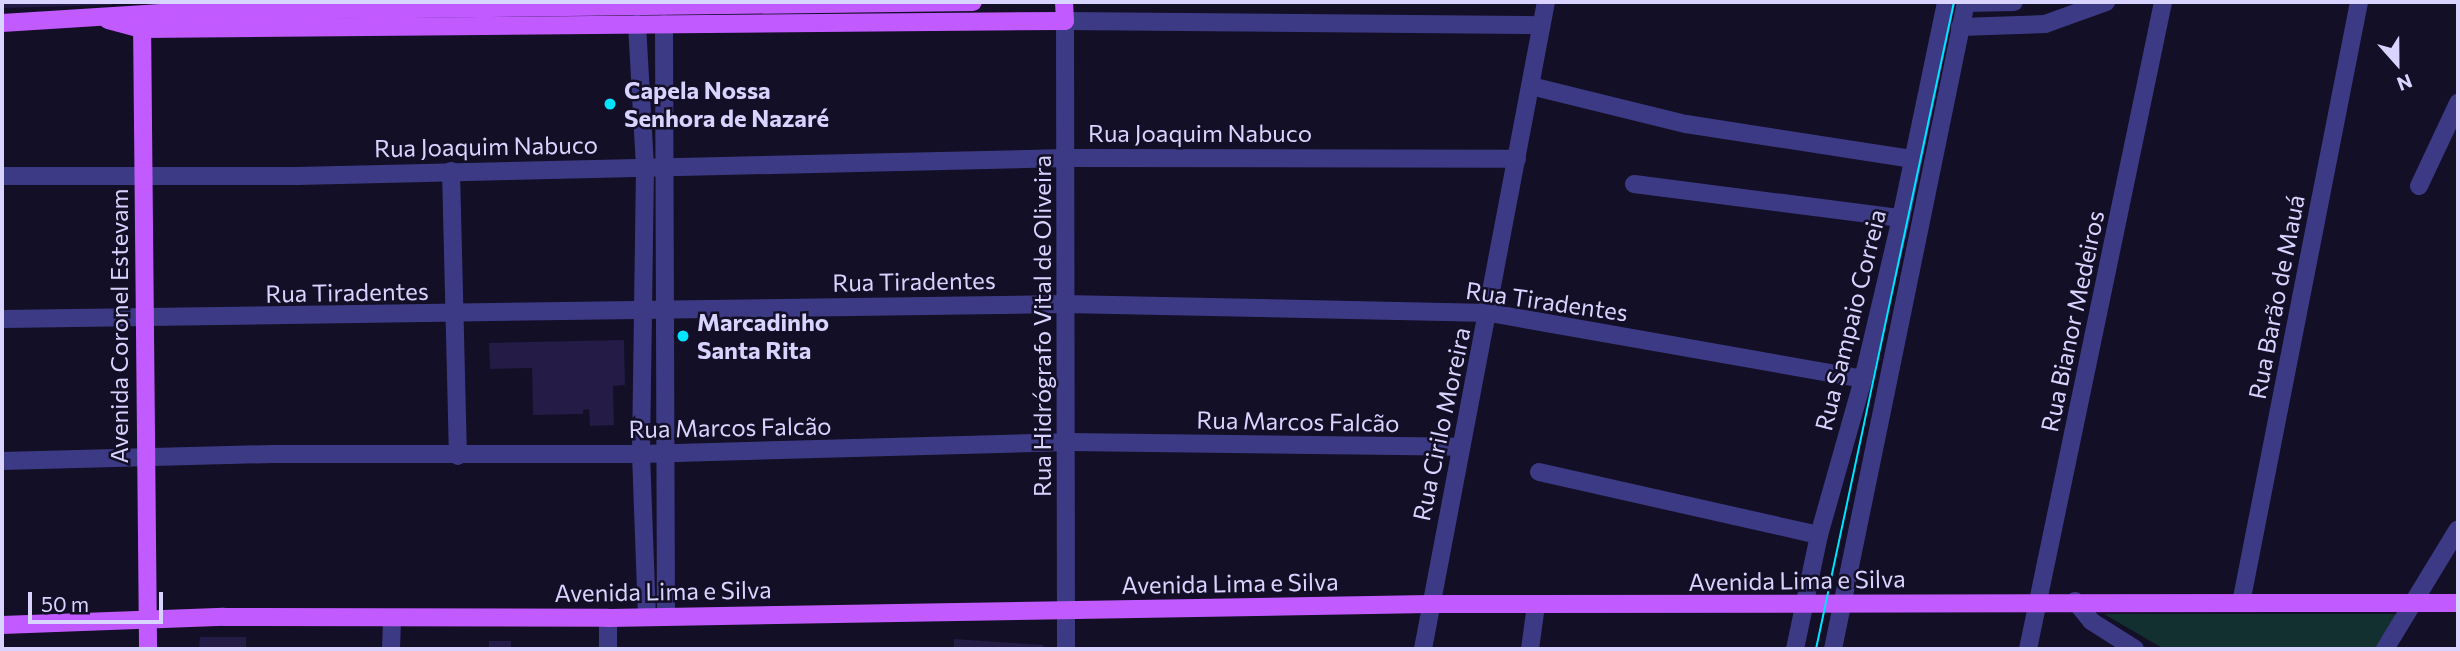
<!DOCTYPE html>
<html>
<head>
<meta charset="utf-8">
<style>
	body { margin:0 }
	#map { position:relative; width:2460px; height:651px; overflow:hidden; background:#130f26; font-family:Commissioner,sans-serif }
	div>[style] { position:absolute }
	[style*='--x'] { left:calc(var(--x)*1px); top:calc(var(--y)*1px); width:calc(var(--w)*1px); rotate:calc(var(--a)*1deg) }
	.green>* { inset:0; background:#12302f }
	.building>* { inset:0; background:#241b47 }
	.minor>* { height:18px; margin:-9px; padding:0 9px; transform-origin:9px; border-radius:9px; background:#3d3a85 }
	.major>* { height:18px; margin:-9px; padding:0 9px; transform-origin:9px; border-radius:9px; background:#c25bff }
	.tram>* { height:2px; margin:-1px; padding:0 1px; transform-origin:1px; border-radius:1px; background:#00e5ff }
	.dots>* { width:19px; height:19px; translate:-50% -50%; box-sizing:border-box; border:4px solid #130f26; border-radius:50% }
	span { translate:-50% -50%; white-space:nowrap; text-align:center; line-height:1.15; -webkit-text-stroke:5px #130f26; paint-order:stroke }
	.poi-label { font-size:24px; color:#d9d4ff; font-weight:700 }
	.left { translate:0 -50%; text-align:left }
	.street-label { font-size:24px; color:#d9d4ff }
	.frame { position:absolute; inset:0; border:4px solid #d9d4ff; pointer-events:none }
	.north { position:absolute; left:2362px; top:28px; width:70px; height:70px; -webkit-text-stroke:5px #130f26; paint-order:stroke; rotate:159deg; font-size:19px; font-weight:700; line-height:28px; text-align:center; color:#d9d4ff }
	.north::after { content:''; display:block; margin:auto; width:24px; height:32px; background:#d9d4ff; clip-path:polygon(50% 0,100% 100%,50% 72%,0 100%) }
	.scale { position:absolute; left:28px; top:592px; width:135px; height:32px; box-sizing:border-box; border:4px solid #d9d4ff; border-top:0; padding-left:9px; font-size:21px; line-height:24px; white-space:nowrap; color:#d9d4ff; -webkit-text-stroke:5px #130f26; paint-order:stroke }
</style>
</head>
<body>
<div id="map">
	<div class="green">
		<i style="clip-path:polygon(2104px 614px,2398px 614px,2375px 649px,2164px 649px)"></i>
	</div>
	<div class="building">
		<i style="clip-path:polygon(2px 2px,112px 2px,112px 5px,2px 8px)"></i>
		<i style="clip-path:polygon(624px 340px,625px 385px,613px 386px,614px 425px,590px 426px,589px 409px,583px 410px,583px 414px,533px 415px,532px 368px,490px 369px,489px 343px)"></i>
		<i style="clip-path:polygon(200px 637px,246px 637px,246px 649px,199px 649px)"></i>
		<i style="clip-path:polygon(954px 639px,1043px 645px,1043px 649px,954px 649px)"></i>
		<i style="clip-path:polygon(489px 641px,511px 641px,511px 649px,489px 649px)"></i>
	</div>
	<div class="minor">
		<i style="--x:1966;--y:3;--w:48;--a:-1.2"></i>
		<i style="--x:637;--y:24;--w:143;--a:86.8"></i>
		<i style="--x:645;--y:167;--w:287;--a:90.8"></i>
		<i style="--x:641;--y:454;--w:162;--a:87.9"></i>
		<i style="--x:664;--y:24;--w:592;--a:89.81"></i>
		<i style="--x:1960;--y:27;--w:85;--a:-2"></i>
		<i style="--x:2045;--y:24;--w:65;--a:-19.8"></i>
		<i style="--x:1531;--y:86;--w:160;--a:13.8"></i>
		<i style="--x:1686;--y:124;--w:228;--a:8.8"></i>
		<i style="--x:451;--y:171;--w:285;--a:88.6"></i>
		<i style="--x:2;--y:176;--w:295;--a:0"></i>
		<i style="--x:297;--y:176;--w:770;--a:-1.34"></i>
		<i style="--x:1067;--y:158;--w:450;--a:0.1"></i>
		<i style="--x:1634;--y:184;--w:269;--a:7.3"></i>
		<i style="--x:2419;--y:186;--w:92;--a:-64.8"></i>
		<i style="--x:2;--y:319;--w:1062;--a:-0.81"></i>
		<i style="--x:1064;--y:304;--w:426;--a:1.2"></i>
		<i style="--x:1490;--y:313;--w:379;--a:10"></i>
		<i style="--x:2;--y:461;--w:270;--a:-1.5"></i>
		<i style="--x:272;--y:454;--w:369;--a:0"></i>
		<i style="--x:641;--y:454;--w:427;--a:-1.6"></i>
		<i style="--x:1068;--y:442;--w:392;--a:0.7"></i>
		<i style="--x:1539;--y:472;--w:287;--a:12.7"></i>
		<i style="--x:2075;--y:601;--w:26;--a:51"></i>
		<i style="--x:2091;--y:621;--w:52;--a:32.5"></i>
		<i style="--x:2241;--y:603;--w:612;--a:-78.89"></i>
		<i style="--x:608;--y:618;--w:31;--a:90"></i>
		<i style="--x:391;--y:649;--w:30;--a:-88"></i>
		<i style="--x:1066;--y:649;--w:628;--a:-90.09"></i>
		<i style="--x:1065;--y:21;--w:475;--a:0.5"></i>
		<i style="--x:1423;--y:649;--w:659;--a:-79.24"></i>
		<i style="--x:1530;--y:649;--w:44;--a:-82.2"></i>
		<i style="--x:1795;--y:649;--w:116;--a:-78.1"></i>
		<i style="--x:1819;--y:535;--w:162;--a:-74.2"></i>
		<i style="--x:1863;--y:379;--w:165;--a:-76.7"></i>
		<i style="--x:1901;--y:218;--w:221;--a:-78.2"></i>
		<i style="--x:1833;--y:649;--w:661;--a:-78.38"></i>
		<i style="--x:2028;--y:649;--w:661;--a:-78.21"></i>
		<i style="--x:2385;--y:649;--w:140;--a:-58.7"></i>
	</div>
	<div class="major">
		<i style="--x:142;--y:19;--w:630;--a:89.45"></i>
		<i style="--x:108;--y:20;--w:35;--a:15"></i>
		<i style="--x:142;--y:29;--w:923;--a:-0.5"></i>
		<i style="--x:1065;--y:21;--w:19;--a:-93"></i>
		<i style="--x:2;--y:23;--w:175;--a:-3.6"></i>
		<i style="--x:177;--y:12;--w:796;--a:-0.72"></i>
		<i style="--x:2;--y:625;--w:222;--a:-2.1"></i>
		<i style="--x:224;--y:617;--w:384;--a:0.1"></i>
		<i style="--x:608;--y:618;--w:821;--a:-0.98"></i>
		<i style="--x:1429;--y:604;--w:1029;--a:-0.06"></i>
	</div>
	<div class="tram">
		<i style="--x:1816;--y:649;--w:662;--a:-77.96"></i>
	</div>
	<div class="dots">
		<i style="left:610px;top:104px;background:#00e5ff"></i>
		<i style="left:683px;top:336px;background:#00e5ff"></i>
	</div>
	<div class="poi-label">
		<span class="left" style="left:624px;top:104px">Capela Nossa<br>Senhora de Nazaré</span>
		<span class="left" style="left:697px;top:336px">Marcadinho<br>Santa Rita</span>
	</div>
	<div class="street-label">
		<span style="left:1200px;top:133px">Rua Joaquim Nabuco</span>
		<span style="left:486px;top:146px;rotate:-1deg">Rua Joaquim Nabuco</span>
		<span style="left:914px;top:281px;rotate:-1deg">Rua Tiradentes</span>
		<span style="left:347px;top:292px;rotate:-1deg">Rua Tiradentes</span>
		<span style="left:2276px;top:297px;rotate:-79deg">Rua Barão de Mauá</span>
		<span style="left:1547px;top:301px;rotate:8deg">Rua Tiradentes</span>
		<span style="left:1850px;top:320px;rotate:-76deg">Rua Sampaio Correia</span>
		<span style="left:2072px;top:321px;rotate:-78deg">Rua Bianor Medeiros</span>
		<span style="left:119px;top:326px;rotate:-90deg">Avenida Coronel Estevam</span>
		<span style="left:1042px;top:326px;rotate:-90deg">Rua Hidrógrafo Vital de Oliveira</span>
		<span style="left:1298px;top:421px;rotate:1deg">Rua Marcos Falcão</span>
		<span style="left:1441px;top:424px;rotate:-78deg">Rua Cirilo Moreira</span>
		<span style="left:730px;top:427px;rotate:-1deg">Rua Marcos Falcão</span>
		<span style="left:1797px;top:580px;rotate:-1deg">Avenida Lima e Silva</span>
		<span style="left:1230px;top:583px;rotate:-1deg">Avenida Lima e Silva</span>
		<span style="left:663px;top:591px;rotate:-1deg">Avenida Lima e Silva</span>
	</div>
	<div class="frame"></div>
	<div class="north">N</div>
	<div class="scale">50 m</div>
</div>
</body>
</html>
